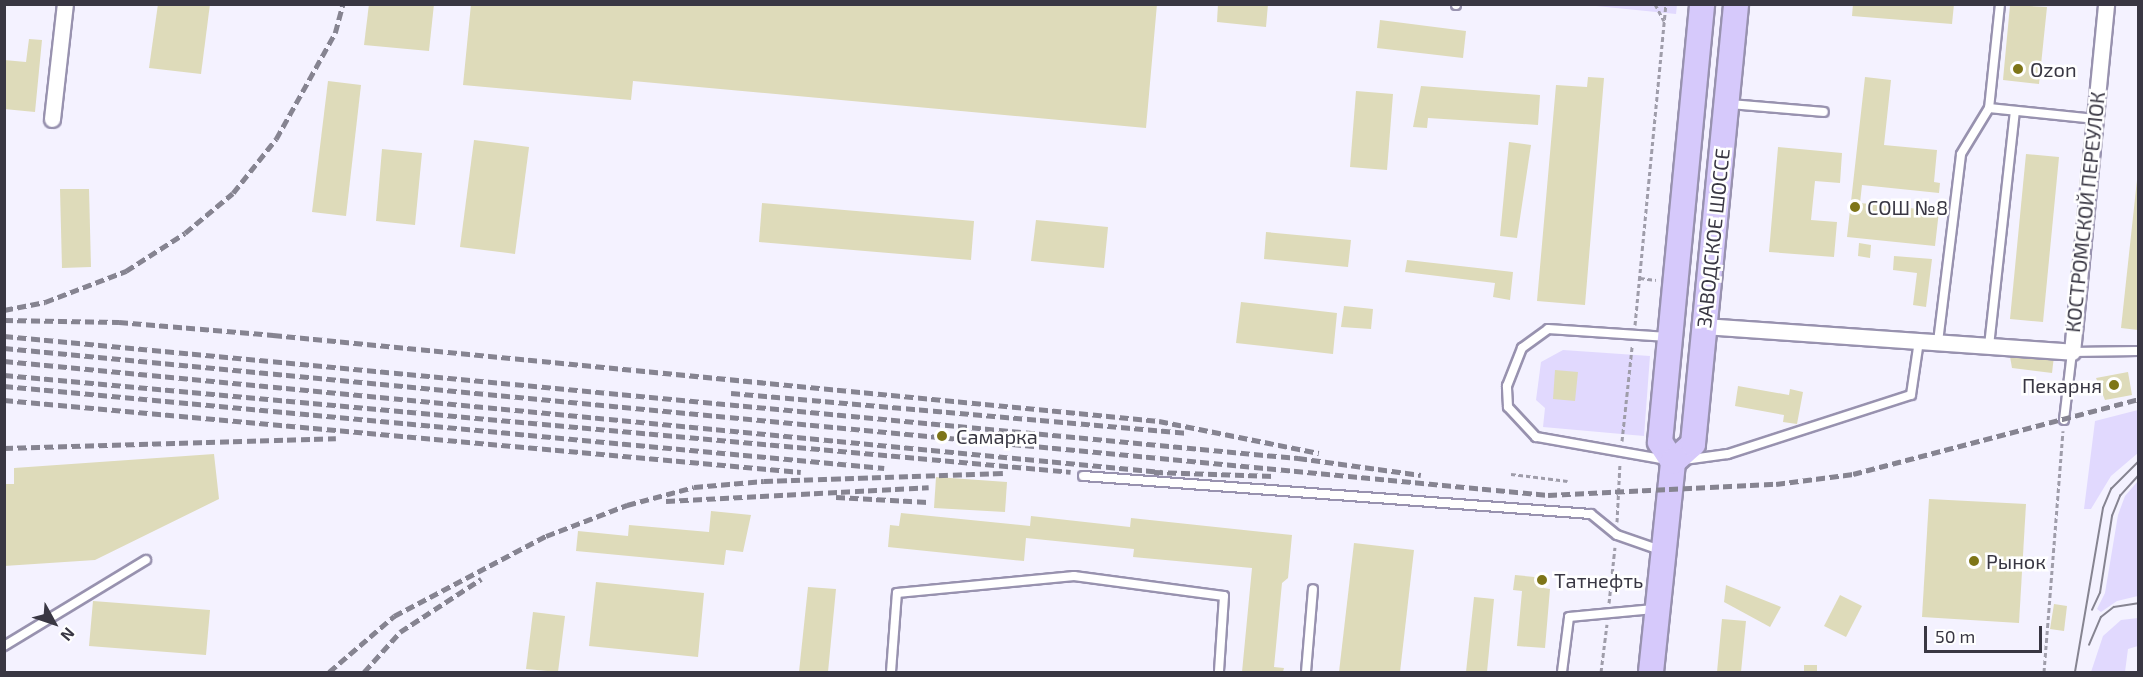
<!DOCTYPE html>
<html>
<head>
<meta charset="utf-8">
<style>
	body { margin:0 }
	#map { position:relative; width:2143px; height:677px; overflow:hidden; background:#f4f2ff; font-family:"Exo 2",sans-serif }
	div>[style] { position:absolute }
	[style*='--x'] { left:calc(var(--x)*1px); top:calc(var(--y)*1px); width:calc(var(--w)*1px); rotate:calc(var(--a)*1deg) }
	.green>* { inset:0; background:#e1d9fe }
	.building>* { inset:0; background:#dedbba }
	.path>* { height:3px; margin-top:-1.5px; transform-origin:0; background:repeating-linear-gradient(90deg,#9f9daa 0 4.5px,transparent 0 7.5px) }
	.roads { filter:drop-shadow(2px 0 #9892af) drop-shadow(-2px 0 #9892af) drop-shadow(0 2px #9892af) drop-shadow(0 -2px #9892af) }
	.lane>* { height:8px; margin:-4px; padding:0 4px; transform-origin:4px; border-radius:4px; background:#fff }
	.street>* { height:15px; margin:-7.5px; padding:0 7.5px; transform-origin:7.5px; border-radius:7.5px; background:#fff }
	.primary>* { height:24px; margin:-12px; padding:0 12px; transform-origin:12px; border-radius:12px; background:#d6c9fb }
	.tram>* { height:1.5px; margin:-0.75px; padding:0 0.75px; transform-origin:0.75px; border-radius:0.75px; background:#868491 }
	.rail>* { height:4.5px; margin-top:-2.25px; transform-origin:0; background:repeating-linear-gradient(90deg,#868491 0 9px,transparent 0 13.5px) }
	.dots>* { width:16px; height:16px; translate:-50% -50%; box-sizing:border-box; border:3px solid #fff; border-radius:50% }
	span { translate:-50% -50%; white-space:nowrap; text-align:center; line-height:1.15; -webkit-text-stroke:5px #fff; paint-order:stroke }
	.poi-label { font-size:20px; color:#393743 }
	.left { translate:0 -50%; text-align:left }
	.right { translate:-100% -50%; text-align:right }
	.street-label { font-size:20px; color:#393743 }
	.frame { position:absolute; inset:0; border:6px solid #393743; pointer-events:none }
	.north { position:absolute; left:24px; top:593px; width:60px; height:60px; -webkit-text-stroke:4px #fff; paint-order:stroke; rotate:130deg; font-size:16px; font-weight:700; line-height:24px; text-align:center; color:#393743 }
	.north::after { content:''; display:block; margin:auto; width:21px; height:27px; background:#393743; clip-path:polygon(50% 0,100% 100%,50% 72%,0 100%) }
	.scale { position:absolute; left:1924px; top:626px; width:118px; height:27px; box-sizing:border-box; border:3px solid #393743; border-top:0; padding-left:8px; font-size:18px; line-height:21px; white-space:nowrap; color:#393743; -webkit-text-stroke:4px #fff; paint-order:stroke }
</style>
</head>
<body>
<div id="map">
	<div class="green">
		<i style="clip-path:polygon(1586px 5px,1677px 4px,1677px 5px,1676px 14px)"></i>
		<i style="clip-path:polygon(1563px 350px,1650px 356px,1644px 436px,1543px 427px,1545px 408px,1536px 400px,1541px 362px)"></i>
		<i style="clip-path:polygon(2138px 410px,2138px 453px,2111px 476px,2091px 509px,2084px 509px,2095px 421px)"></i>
		<i style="clip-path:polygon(2138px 481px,2138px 596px,2117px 601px,2101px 612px,2097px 609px,2105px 593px,2118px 515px,2125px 496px)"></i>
		<i style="clip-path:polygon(2138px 618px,2138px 646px,2128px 649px,2125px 672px,2091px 672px,2103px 636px,2121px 620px)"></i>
	</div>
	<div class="building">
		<i style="clip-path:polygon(158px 4px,210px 4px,201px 74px,149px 68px)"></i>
		<i style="clip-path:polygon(369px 4px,434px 4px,429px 51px,364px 45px)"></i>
		<i style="clip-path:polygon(471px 4px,1157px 4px,1146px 128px,633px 81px,631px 100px,463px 85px)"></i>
		<i style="clip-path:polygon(1218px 4px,1268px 4px,1266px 27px,1217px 22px)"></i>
		<i style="clip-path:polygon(1853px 4px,1954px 4px,1952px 24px,1852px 16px)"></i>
		<i style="clip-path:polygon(2010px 5px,2047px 7px,2039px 84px,2003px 80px)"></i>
		<i style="clip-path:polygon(1380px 20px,1466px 31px,1463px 58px,1377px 48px)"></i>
		<i style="clip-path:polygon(29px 39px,42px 40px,35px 112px,4px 109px,4px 60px,26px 62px)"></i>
		<i style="clip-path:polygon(1588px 77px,1604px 78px,1585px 305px,1537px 301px,1556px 85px,1587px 87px)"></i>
		<i style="clip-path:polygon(1865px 77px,1891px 80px,1884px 145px,1937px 150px,1934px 182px,1940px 183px,1939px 193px,1862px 185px,1860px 203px,1939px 211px,1935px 246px,1847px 237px)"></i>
		<i style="clip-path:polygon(328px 81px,361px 85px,346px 216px,312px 212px)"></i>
		<i style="clip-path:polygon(1421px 86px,1540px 95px,1538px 125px,1428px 118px,1427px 128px,1413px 127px)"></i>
		<i style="clip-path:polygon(1356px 91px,1393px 94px,1387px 170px,1350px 167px)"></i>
		<i style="clip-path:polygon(474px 140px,529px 147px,515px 254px,460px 247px)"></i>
		<i style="clip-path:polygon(1509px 142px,1531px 145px,1517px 238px,1500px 236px)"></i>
		<i style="clip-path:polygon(1778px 147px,1842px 153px,1840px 183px,1815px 181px,1811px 220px,1837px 222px,1834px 257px,1769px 252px)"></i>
		<i style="clip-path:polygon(382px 149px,422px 153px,415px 225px,376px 221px)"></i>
		<i style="clip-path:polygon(2026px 154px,2059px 157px,2043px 322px,2010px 319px)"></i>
		<i style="clip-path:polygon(2137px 180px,2138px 180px,2138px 330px,2121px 328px)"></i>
		<i style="clip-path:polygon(60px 189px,89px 189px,91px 267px,62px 268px)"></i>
		<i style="clip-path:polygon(762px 203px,974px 221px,971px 260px,759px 242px)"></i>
		<i style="clip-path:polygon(1036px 220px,1108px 227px,1104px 268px,1031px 261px)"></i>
		<i style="clip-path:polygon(1266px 232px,1351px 240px,1348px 267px,1264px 259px)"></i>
		<i style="clip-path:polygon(1859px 243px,1871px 245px,1870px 258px,1858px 256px)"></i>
		<i style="clip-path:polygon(1894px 256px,1932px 259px,1926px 307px,1913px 305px,1917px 273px,1893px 270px)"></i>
		<i style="clip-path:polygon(1407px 260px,1513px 272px,1510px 300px,1493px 297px,1495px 283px,1405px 272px)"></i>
		<i style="clip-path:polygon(1241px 302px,1337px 313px,1333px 354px,1236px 343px)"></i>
		<i style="clip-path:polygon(1344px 306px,1373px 309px,1371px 329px,1341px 327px)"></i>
		<i style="clip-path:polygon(2009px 351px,2054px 356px,2052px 373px,2012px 368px)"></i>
		<i style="clip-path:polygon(1555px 370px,1578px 372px,1575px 401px,1553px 399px)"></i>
		<i style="clip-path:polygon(2128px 372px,2132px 395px,2105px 400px,2096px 378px)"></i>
		<i style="clip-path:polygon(1738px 386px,1789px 395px,1790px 389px,1803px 392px,1797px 424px,1783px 422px,1784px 415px,1735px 406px)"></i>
		<i style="clip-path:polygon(214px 454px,219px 499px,95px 560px,4px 566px,4px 484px,14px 484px,14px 468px)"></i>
		<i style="clip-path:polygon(936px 477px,1007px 482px,1005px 512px,934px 508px)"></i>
		<i style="clip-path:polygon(1929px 499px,2026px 504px,2019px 623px,1922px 617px)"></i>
		<i style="clip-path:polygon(711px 511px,751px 515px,743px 552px,726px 550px,724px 565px,576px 551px,578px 531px,628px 536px,629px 525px,709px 532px)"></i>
		<i style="clip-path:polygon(901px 513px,1030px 526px,1031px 516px,1130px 527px,1131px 518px,1292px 535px,1288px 578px,1282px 583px,1274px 667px,1284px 668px,1283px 672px,1242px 672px,1252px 568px,1133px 557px,1134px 549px,1026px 538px,1024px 561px,888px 547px,890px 525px,899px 526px)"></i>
		<i style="clip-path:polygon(1354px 543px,1414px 550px,1400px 672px,1339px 672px)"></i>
		<i style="clip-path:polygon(1515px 575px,1545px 578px,1544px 588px,1550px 589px,1545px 648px,1517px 646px,1522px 591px,1513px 590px)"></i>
		<i style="clip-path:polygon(596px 582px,704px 593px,698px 657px,589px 646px)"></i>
		<i style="clip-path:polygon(1726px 585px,1781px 607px,1770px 627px,1724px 602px)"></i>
		<i style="clip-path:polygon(808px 587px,836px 589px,828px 672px,799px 672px)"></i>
		<i style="clip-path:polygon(1840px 595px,1862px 606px,1846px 637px,1824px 626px)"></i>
		<i style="clip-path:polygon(1474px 597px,1494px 599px,1487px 672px,1466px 672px)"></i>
		<i style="clip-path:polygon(93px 601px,210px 610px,206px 655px,89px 646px)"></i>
		<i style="clip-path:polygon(2054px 604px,2067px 606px,2064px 631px,2050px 629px)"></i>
		<i style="clip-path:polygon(533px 612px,565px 616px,558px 672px,526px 669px)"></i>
		<i style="clip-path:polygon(1722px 619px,1746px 621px,1741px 672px,1717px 672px)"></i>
		<i style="clip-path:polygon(1804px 665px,1817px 665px,1817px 672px,1804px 672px)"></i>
	</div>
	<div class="path">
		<i style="--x:1655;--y:4;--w:19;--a:62"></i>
		<i style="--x:1640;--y:278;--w:16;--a:7"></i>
		<i style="--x:1635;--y:325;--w:322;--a:-84.5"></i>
		<i style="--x:1622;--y:441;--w:95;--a:-83.9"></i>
		<i style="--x:1511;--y:474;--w:57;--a:7"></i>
		<i style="--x:1617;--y:522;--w:59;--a:-87.1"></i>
		<i style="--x:1609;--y:603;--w:56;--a:-83.9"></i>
		<i style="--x:1601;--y:672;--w:48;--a:-82.9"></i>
		<i style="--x:2044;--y:672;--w:242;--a:-85.5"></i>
	</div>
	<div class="roads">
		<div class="lane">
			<i style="--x:2000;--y:4;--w:105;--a:96"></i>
			<i style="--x:1989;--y:108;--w:107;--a:5.9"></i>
			<i style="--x:1456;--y:5;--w:1;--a:-90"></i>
			<i style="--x:1731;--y:104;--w:93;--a:4.9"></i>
			<i style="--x:1938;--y:342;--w:189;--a:-83"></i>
			<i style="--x:1961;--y:154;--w:54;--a:-58.7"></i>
			<i style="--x:1989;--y:346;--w:236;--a:-83.7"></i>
			<i style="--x:2064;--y:420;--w:68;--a:-83.3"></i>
			<i style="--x:2072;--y:352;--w:66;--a:-0.9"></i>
			<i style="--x:1667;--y:460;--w:133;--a:-170"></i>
			<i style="--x:1536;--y:437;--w:41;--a:-133"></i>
			<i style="--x:1508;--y:407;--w:21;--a:-93"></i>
			<i style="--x:1507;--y:386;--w:41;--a:-68.5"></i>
			<i style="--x:1522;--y:348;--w:32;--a:-36"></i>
			<i style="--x:1548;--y:329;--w:120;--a:3.8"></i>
			<i style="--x:1684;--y:460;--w:44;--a:-7.8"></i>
			<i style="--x:1728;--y:454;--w:192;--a:-17.9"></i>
			<i style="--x:1911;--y:395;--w:55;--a:-81.6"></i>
			<i style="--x:1083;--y:476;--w:509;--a:4.28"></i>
			<i style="--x:1591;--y:514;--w:33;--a:39"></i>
			<i style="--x:1617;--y:535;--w:46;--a:19.2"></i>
			<i style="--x:4;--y:646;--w:166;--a:-31.2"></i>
			<i style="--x:891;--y:672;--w:79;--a:-85.7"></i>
			<i style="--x:897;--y:593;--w:178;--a:-5.5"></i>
			<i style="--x:1074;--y:576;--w:151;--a:7.6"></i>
			<i style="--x:1224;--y:596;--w:76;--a:93.8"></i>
			<i style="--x:1306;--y:672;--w:83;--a:-85.2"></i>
			<i style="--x:1562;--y:672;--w:55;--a:-82.7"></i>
			<i style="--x:1569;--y:617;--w:85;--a:-5.4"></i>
		</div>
		<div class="street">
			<i style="--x:52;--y:119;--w:116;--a:-83.6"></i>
			<i style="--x:1704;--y:326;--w:369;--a:4"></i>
			<i style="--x:2072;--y:352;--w:350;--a:-84.4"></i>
		</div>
		<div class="primary">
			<i style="--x:1673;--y:462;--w:24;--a:-123"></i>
			<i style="--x:1660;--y:442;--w:440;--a:-84.5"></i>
			<i style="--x:1651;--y:672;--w:211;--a:-84"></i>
			<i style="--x:1673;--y:462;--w:27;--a:-42"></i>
			<i style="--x:1693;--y:444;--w:442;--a:-84.4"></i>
		</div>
	</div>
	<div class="tram">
		<i style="--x:2092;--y:610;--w:19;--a:-65"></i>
		<i style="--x:2100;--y:593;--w:78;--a:-81.1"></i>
		<i style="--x:2112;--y:516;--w:22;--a:-68"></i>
		<i style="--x:2120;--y:496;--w:27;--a:-48"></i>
		<i style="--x:2089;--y:645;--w:30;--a:-67"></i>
		<i style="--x:2101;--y:617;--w:16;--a:-38"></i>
		<i style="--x:2114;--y:607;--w:24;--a:-9"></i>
		<i style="--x:2075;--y:672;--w:166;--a:-80.3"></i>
		<i style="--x:2103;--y:508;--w:21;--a:-67"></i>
		<i style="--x:2111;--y:489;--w:38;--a:-45"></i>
	</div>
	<div class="rail">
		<i style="--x:4;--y:310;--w:42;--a:-11"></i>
		<i style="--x:45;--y:302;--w:87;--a:-20.9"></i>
		<i style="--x:126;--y:271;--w:70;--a:-32.8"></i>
		<i style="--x:185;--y:233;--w:62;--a:-39.8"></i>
		<i style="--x:233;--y:193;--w:69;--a:-51.5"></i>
		<i style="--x:276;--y:139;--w:121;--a:-60.9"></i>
		<i style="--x:335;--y:33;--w:30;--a:-75"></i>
		<i style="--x:4;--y:320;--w:115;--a:1"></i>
		<i style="--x:119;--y:322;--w:155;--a:4.8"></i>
		<i style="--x:273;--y:335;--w:890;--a:5.54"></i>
		<i style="--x:1159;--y:421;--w:163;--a:11.3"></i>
		<i style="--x:4;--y:336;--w:1300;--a:5.39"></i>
		<i style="--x:1298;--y:458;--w:124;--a:7.9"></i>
		<i style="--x:4;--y:348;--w:1551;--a:5.44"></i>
		<i style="--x:1548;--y:495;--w:228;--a:-2.8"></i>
		<i style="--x:1776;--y:484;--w:78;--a:-7.4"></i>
		<i style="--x:1853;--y:474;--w:295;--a:-14.7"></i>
		<i style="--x:4;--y:361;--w:1163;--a:5.48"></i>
		<i style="--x:4;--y:375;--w:1071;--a:5.19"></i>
		<i style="--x:4;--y:386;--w:884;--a:5.32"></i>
		<i style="--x:731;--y:393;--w:456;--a:5"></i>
		<i style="--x:4;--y:400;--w:800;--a:5.16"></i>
		<i style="--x:4;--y:448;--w:332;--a:-1.7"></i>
		<i style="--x:1154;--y:472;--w:120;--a:1.9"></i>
		<i style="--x:836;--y:497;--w:92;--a:3.1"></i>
		<i style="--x:666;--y:501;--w:263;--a:-3"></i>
		<i style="--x:329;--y:672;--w:86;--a:-40.7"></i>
		<i style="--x:394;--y:616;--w:172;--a:-27.8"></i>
		<i style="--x:546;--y:536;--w:87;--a:-20.9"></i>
		<i style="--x:627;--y:505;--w:69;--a:-15"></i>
		<i style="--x:694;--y:487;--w:70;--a:-4.9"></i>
		<i style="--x:764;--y:481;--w:240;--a:-1.9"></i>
		<i style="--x:364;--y:672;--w:54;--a:-48"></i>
		<i style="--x:400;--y:632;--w:97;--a:-33.2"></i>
	</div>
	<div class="dots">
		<i style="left:2018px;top:69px;background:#7e7518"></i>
		<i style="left:1855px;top:207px;background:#7e7518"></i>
		<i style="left:2114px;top:385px;background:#7e7518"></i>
		<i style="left:942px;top:436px;background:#7e7518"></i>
		<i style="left:1974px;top:561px;background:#7e7518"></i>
		<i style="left:1542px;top:580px;background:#7e7518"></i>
	</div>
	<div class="poi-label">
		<span class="left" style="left:2030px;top:69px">Ozon</span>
		<span class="left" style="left:1867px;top:207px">СОШ №8</span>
		<span class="right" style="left:2102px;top:385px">Пекарня</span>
		<span class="left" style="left:956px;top:436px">Самарка</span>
		<span class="left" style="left:1986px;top:561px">Рынок</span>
		<span class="left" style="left:1554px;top:580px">Татнефть</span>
	</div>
	<div class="street-label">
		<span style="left:2085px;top:212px;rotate:-84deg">КОСТРОМСКОЙ ПЕРЕУЛОК</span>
		<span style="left:1713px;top:238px;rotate:-84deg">ЗАВОДСКОЕ ШОССЕ</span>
	</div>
	<div class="frame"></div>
	<div class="north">N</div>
	<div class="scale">50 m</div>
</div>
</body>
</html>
